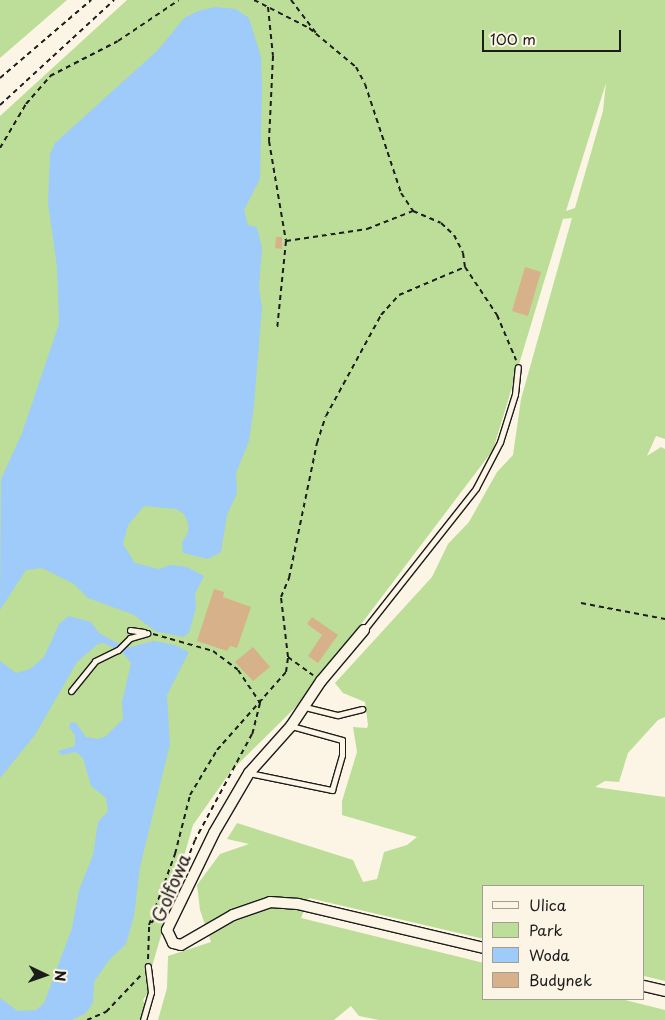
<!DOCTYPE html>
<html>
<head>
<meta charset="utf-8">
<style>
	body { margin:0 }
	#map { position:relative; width:665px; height:1020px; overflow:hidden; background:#fcf5e5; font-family:"Playpen Sans",sans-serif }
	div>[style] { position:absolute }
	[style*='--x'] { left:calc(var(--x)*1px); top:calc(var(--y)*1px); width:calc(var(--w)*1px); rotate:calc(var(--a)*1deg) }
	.green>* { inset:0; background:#bcde98 }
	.water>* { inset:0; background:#9ecbf9 }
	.building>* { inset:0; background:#d7b189 }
	.path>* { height:2px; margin-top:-1px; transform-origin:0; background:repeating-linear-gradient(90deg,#1c1c1c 0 5px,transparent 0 9px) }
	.roads { filter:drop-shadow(1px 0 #1c1c1c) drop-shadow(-1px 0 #1c1c1c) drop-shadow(0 1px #1c1c1c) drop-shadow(0 -1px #1c1c1c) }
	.service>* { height:5px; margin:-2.5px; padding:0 2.5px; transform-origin:2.5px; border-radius:2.5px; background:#fcf5e5 }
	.minor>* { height:10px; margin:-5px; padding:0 5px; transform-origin:5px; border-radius:5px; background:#fcf5e5 }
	span { translate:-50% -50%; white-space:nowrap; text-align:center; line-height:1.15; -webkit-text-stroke:5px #fcf5e5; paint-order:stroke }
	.street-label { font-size:18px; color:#1c1c1c }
	.legend { position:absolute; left:482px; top:885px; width:162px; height:115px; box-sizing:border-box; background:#fcf5e5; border:1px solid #a29e95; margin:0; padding:6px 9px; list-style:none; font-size:15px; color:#1c1c1c }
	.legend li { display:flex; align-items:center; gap:10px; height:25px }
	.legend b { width:25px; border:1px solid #a29e95 }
	.north { position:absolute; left:20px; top:950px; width:50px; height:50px; -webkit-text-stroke:4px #fcf5e5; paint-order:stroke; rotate:93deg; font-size:14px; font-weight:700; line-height:20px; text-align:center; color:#1c1c1c }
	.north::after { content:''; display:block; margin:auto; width:18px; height:22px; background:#1c1c1c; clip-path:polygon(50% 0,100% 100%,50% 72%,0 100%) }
	.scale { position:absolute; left:482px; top:30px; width:139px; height:22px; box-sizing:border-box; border:2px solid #1c1c1c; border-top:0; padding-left:6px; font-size:15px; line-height:18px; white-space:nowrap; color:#1c1c1c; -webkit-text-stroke:4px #fcf5e5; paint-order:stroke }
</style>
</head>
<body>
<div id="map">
	<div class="green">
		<i style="clip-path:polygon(0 0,67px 0,0 58px)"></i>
		<i style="clip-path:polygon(evenodd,127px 0,665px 0,665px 439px,656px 436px,647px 456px,661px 447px,665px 449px,665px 717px,658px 720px,628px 753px,619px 782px,605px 781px,595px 787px,665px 797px,665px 981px,644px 976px,644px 886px,484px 886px,484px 939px,309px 898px,301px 918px,484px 963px,484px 999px,621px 999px,665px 1010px,665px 1020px,379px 1020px,359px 1016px,351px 1006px,334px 1020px,158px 1020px,167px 988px,168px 956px,211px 942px,200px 910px,197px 885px,220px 854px,249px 844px,227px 839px,237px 823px,353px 860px,363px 882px,377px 879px,384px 852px,407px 845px,417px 837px,342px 815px,342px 801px,357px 752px,353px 727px,367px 728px,368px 725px,365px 702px,343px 693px,335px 683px,432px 577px,448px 544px,469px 522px,497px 472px,513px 455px,521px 399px,572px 218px,563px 219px,493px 450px,306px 697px,231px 771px,193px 825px,147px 984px,149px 991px,143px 1000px,145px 1005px,140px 1020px,0 1020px,0 116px,127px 0,606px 83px,603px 111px,575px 208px,566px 211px,606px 83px)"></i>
	</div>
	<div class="water">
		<i style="clip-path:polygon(215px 7px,236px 9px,249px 18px,261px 57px,262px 87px,260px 179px,244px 210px,248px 225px,257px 227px,262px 248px,259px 287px,262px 308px,254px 405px,249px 441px,236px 473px,237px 493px,227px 515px,221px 552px,208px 559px,183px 553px,182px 543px,188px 532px,188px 523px,184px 514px,176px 509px,144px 506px,128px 525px,123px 544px,135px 563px,159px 569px,170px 565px,187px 567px,204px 576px,195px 594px,196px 608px,189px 633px,183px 637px,155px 631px,134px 615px,88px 598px,74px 584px,42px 568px,26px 570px,0 610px,1px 479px,22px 433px,59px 324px,57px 267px,48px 203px,50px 154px,55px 143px,158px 50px,184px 18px,198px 11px)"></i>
		<i style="clip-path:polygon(69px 616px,91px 622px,99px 633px,126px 648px,154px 641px,175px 645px,189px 652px,167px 695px,170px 744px,140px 867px,134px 916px,126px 944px,109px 960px,94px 982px,93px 1003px,86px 1013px,72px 1020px,0 1020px,0 998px,18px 1011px,36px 1010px,44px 1003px,72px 928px,79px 890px,93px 855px,98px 822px,108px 811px,106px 798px,91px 786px,83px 758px,76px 752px,61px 755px,58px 751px,75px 746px,75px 735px,69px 727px,71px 722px,76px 723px,86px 737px,98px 739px,106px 736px,123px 719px,122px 702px,131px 663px,123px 653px,104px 643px,98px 644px,77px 662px,35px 735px,0 778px,0 661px,16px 673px,30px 669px,44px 657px,59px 624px)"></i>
	</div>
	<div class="building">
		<i style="clip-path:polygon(276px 237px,282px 237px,282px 249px,275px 248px)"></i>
		<i style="clip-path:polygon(525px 267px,541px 272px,528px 316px,512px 311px)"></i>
		<i style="clip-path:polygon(214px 589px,224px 592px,223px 597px,251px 607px,237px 648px,230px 646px,227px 651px,197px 641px)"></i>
		<i style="clip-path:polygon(312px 617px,338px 635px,318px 663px,308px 656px,322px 635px,307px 624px)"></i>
		<i style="clip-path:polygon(253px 647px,270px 667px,253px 681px,235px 662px)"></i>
	</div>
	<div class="path">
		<i style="--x:254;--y:0;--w:62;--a:27"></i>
		<i style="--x:309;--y:28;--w:61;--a:39.7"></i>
		<i style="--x:356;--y:67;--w:19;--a:62"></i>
		<i style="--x:365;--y:84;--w:115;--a:71.7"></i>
		<i style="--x:401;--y:193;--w:22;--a:56"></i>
		<i style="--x:413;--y:211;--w:30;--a:23"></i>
		<i style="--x:441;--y:223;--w:18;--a:43"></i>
		<i style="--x:454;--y:235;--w:20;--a:63"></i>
		<i style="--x:463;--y:253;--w:14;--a:82"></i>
		<i style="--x:465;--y:267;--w:58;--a:56.3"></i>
		<i style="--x:497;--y:315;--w:49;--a:67.1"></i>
		<i style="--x:291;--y:0;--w:41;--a:52.9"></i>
		<i style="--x:268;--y:7;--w:49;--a:84.2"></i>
		<i style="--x:273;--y:56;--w:85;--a:92.7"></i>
		<i style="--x:269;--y:141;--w:101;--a:80.4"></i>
		<i style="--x:286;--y:241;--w:89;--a:95.8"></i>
		<i style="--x:0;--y:78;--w:120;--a:-40.6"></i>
		<i style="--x:0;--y:105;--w:155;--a:-42.6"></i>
		<i style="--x:0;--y:148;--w:51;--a:-59.4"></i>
		<i style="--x:26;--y:104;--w:37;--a:-49"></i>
		<i style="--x:50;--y:76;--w:76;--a:-27.2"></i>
		<i style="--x:118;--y:41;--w:73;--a:-33.9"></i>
		<i style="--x:286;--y:241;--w:82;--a:-8.4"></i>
		<i style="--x:367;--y:229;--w:49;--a:-21.4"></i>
		<i style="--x:581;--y:603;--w:86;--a:10.8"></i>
		<i style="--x:153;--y:634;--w:62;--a:15.8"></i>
		<i style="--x:213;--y:651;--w:31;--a:37"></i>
		<i style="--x:238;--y:670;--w:40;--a:56"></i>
		<i style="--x:260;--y:703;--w:32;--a:104"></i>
		<i style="--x:252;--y:734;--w:120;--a:118.3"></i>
		<i style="--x:195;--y:840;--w:49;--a:111.4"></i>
		<i style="--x:288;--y:657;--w:31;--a:36"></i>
		<i style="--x:151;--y:923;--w:12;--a:-48"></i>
		<i style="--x:159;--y:914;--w:6;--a:0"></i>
		<i style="--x:148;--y:959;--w:34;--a:-88"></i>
		<i style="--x:149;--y:925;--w:76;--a:-69.9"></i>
		<i style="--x:175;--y:854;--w:61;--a:-75.7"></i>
		<i style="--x:190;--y:795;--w:52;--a:-59"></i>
		<i style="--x:217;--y:750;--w:104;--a:-48.5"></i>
		<i style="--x:286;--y:672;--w:15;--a:-82"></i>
		<i style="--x:288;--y:657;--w:60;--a:-96.7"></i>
		<i style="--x:281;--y:597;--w:21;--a:-67"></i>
		<i style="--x:289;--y:578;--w:138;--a:-78.3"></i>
		<i style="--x:317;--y:443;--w:28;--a:-72"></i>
		<i style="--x:326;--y:416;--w:115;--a:-61.4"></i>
		<i style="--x:381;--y:315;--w:27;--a:-48"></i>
		<i style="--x:399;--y:295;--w:72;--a:-23"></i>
		<i style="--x:87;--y:1020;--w:21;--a:-23"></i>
		<i style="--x:106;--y:1012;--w:52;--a:-46.5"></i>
	</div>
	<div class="roads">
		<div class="service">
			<i style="--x:130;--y:630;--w:14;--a:8"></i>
			<i style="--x:364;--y:630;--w:181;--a:-51.7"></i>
			<i style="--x:476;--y:488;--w:52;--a:-62.4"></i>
			<i style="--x:500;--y:442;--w:50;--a:-72.6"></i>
			<i style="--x:515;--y:394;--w:27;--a:-84"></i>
			<i style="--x:71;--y:691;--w:38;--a:-51"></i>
			<i style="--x:95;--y:661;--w:25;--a:-26"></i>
			<i style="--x:118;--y:650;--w:17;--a:-45"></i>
			<i style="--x:130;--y:638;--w:18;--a:-16"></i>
			<i style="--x:305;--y:707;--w:34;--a:14"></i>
			<i style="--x:338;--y:715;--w:25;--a:-14"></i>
			<i style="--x:249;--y:773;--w:85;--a:11.6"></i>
			<i style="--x:332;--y:790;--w:36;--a:-74"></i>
			<i style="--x:342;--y:755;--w:15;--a:-90"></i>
			<i style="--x:342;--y:740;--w:53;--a:-164.6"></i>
			<i style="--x:143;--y:1020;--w:29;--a:-74"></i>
			<i style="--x:151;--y:992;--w:26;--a:-97"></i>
		</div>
		<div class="minor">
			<i style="--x:364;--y:630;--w:67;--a:130.1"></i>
			<i style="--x:321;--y:681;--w:54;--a:123.7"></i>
			<i style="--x:291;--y:726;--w:63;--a:131.8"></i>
			<i style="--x:249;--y:773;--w:69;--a:120.3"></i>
			<i style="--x:214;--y:833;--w:108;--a:115.9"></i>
			<i style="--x:167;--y:930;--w:14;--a:65"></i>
			<i style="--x:173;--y:943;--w:8;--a:14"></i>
			<i style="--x:181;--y:945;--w:60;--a:-30"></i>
			<i style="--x:233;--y:915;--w:39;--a:-19"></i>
			<i style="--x:270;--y:902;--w:28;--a:4"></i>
			<i style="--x:298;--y:904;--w:191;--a:13.3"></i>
			<i style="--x:644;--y:986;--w:22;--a:13"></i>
		</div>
	</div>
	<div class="street-label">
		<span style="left:171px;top:888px;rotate:-67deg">Golfowa</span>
	</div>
	<ul class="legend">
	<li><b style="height:6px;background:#fcf5e5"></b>Ulica</li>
	<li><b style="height:14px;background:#bcde98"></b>Park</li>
	<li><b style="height:14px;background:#9ecbf9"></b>Woda</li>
	<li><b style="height:14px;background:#d7b189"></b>Budynek</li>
	</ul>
	<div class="north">N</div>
	<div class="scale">100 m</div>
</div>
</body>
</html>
